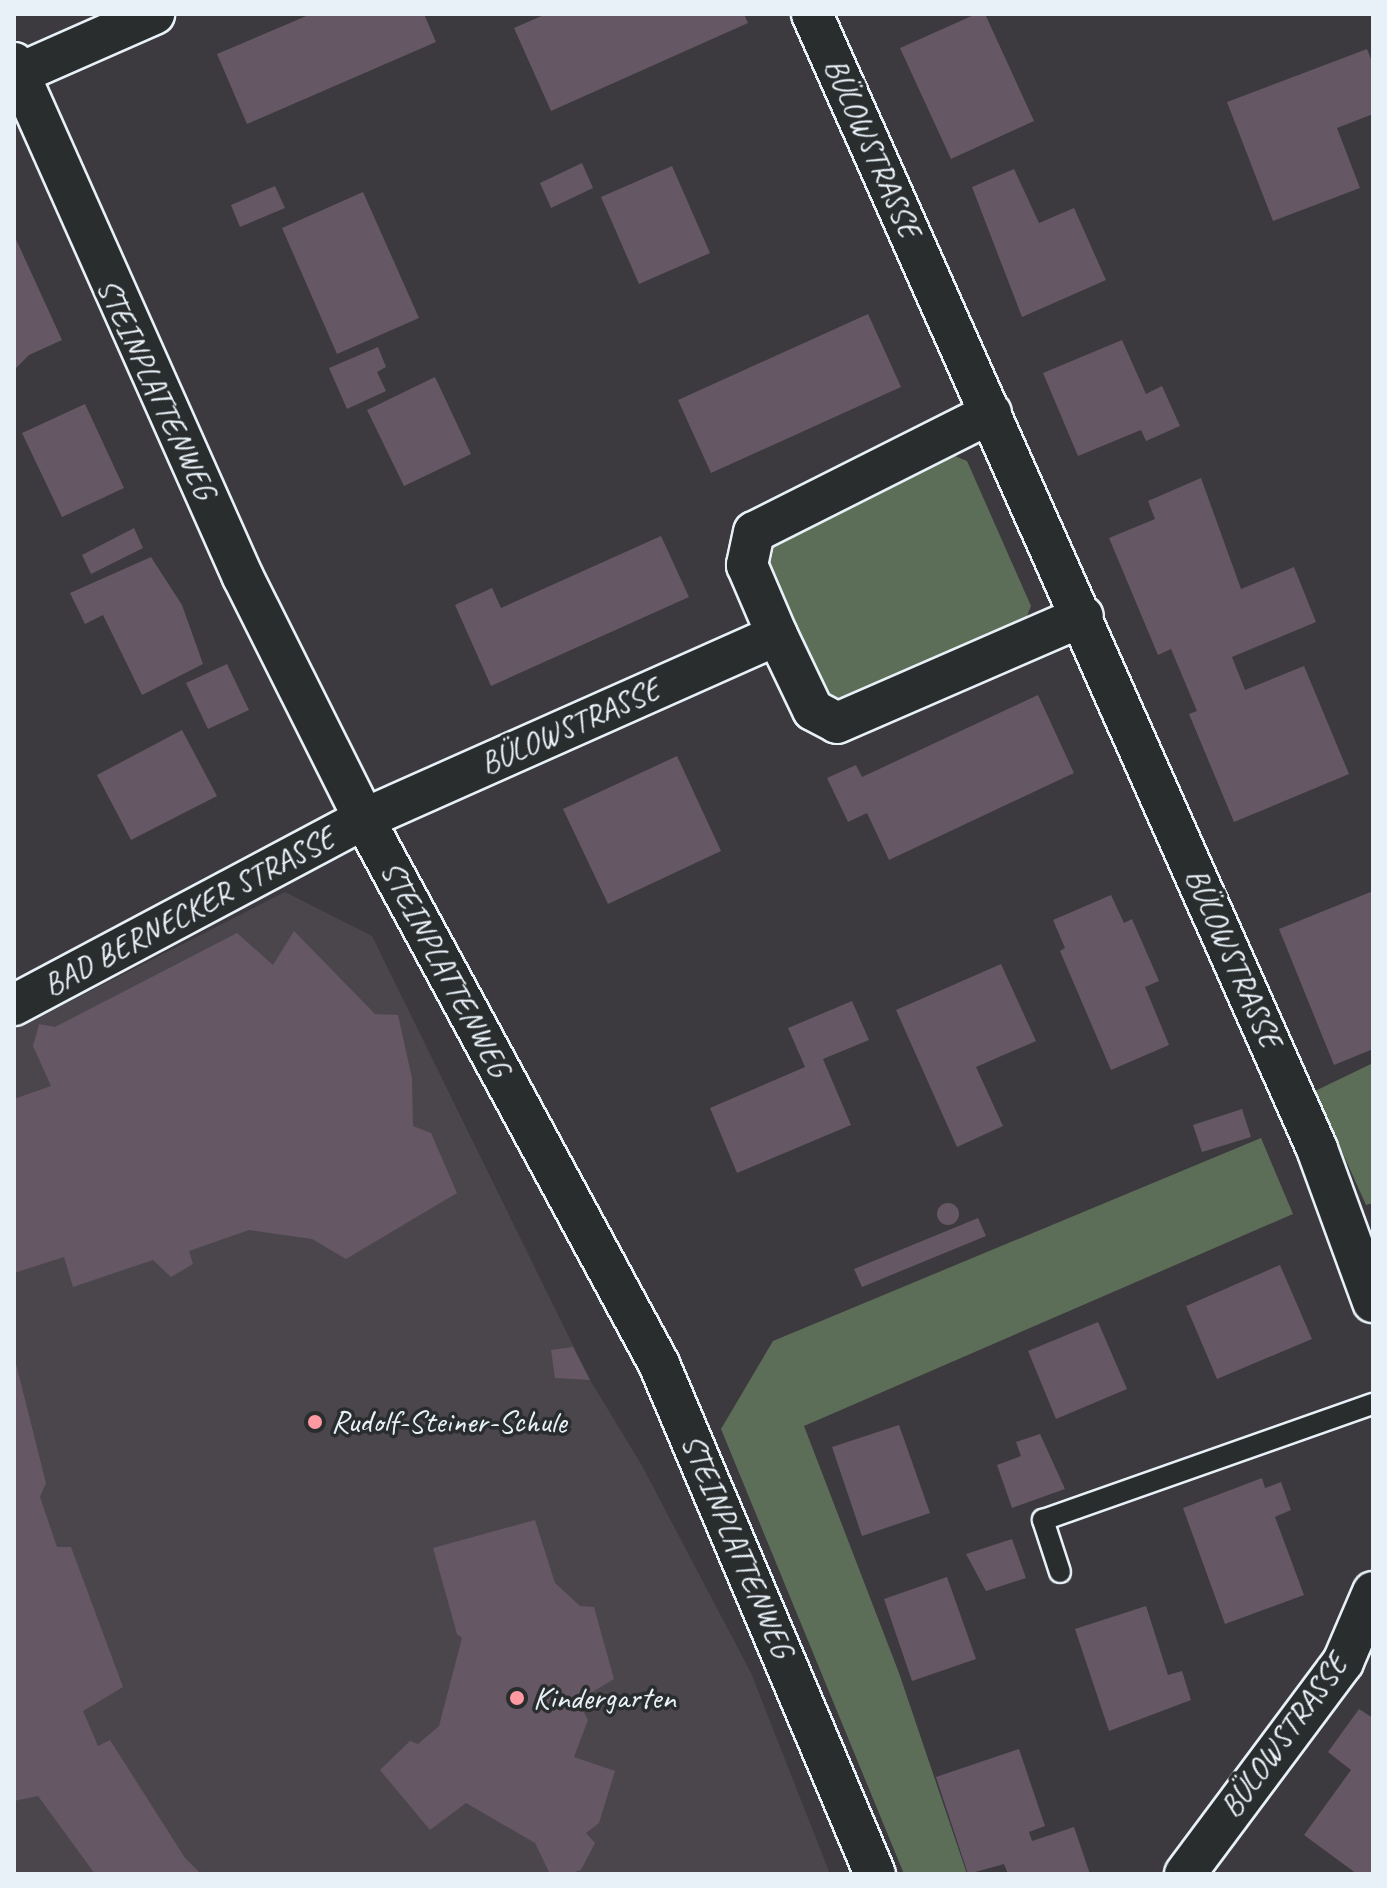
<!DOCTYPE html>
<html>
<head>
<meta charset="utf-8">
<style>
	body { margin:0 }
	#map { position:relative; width:1387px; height:1888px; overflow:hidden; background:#3c3a3e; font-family:Caveat,sans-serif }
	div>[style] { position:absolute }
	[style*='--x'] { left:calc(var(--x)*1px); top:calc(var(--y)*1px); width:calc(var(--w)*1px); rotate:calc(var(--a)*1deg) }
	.built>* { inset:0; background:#4b464c }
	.green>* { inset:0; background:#5c6e58 }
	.building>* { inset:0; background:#655764 }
	.round { border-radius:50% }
	.roads { filter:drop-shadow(2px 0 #e8f1f8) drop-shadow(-2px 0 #e8f1f8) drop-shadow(0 2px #e8f1f8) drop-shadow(0 -2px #e8f1f8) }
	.lane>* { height:20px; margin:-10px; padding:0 10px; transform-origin:10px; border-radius:10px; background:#2a2d2e }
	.street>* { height:40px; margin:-20px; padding:0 20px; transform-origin:20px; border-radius:20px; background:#2a2d2e }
	.dots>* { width:22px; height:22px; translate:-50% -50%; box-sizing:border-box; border:4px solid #2a2d2e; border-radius:50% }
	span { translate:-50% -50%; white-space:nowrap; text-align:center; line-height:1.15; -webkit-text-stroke:7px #2a2d2e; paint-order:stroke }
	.street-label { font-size:32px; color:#e8f1f8 }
	.poi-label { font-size:32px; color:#e8f1f8 }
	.left { translate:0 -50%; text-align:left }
	.frame { position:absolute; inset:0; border:16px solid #e8f1f8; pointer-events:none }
</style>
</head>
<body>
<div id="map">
	<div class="built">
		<i style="clip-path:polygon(285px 892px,372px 936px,590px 1380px,641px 1464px,751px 1673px,830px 1874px,14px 1874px,14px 1030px)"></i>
	</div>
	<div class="green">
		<i style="clip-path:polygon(950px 454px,967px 461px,1031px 606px,1025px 621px,836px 704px,824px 699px,759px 565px,766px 540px)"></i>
		<i style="clip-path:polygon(1373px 1063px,1373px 1203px,1366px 1205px,1315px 1091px)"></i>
		<i style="clip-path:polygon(1261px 1138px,1293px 1214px,804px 1426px,899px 1673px,967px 1874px,904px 1874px,721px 1429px,773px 1341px)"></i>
	</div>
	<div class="building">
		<i style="clip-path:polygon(311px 14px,424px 14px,436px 42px,247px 124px,217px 54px)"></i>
		<i style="clip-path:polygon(546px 14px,744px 14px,748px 23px,551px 111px,514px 28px)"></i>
		<i style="clip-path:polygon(976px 14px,985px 14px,1034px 121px,951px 159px,900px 48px)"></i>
		<i style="clip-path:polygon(1367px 49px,1373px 64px,1373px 114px,1337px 128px,1360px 188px,1273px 221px,1227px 102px)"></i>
		<i style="clip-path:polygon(582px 163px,593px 188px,551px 208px,540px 183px)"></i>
		<i style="clip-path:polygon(672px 166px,710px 253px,639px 284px,601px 197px)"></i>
		<i style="clip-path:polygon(1014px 169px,1039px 223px,1074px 208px,1106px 280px,1022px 317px,972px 187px)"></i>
		<i style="clip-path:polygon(275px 186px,285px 208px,240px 227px,231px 205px)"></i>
		<i style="clip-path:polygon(363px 192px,419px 318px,337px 354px,282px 228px)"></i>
		<i style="clip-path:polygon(14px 235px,62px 340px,29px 355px,14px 370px)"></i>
		<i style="clip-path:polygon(868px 314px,901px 387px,711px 473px,678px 400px)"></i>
		<i style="clip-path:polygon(1122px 340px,1146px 394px,1162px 386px,1180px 426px,1146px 441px,1141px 430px,1078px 456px,1043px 373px)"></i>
		<i style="clip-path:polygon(378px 347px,386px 367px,377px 372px,386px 391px,347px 409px,329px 368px)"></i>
		<i style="clip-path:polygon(435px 377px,471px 454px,404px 486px,367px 410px)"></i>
		<i style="clip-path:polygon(85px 404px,124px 488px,62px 517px,22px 433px)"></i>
		<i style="clip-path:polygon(1201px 478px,1241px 589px,1294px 567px,1316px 622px,1232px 657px,1245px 690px,1304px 666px,1349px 774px,1234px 822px,1189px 714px,1197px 711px,1171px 649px,1158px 655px,1109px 538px,1155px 519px,1148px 501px)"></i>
		<i style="clip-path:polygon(134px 528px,143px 548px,91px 574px,82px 555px)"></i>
		<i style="clip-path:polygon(661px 536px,689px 597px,491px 686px,455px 605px,492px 588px,501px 608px)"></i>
		<i style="clip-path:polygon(151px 557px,182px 605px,203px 664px,142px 695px,103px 615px,85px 624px,70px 593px)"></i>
		<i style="clip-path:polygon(227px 664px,249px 710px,208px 729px,186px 683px)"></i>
		<i style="clip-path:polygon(1038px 695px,1074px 773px,889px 860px,867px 813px,848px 822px,827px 778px,856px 765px,862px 777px)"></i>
		<i style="clip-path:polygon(182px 730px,217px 796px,131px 840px,97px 775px)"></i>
		<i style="clip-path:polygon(677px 756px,721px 851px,608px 904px,563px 809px)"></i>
		<i style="clip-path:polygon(1373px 891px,1373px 1049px,1334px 1065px,1279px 929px)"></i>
		<i style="clip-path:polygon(1111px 895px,1124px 923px,1132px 919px,1159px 981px,1145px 987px,1169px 1045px,1111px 1070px,1060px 951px,1065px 948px,1053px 920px)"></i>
		<i style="clip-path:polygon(294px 931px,375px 1014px,398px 1015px,412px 1078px,413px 1126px,431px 1133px,457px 1193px,346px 1259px,312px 1239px,249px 1230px,189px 1251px,193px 1264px,171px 1277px,153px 1260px,73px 1287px,64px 1257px,14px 1273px,14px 1099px,51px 1086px,33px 1046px,39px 1024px,55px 1027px,237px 933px,273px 965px)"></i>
		<i style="clip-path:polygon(1001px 964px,1036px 1041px,976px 1067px,1003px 1126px,957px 1147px,896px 1010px)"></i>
		<i style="clip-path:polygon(852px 1001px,869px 1040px,823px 1059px,851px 1125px,737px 1173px,710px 1108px,805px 1067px,788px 1028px)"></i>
		<i style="clip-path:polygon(1242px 1109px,1251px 1137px,1202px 1152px,1193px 1125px)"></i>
		<i class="round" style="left:937px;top:1203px;width:22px;height:22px"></i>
		<i style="clip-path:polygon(978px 1218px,986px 1236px,862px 1287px,854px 1269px)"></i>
		<i style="clip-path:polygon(1280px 1265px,1312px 1339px,1217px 1379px,1186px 1306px)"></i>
		<i style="clip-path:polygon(1098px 1322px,1127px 1389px,1056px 1419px,1028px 1351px)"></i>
		<i style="clip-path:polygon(573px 1347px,590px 1380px,555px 1378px,551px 1350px)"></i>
		<i style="clip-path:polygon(14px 1356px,46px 1483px,40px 1497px,57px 1547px,71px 1547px,123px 1687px,83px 1711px,98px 1746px,110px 1740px,185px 1858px,201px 1874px,95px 1874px,38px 1796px,14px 1801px)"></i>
		<i style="clip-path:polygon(899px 1425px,930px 1513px,862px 1536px,832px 1447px)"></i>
		<i style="clip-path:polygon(1040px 1434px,1065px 1489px,1012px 1508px,997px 1465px,1021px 1456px,1016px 1442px)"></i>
		<i style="clip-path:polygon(1262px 1478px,1265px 1488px,1281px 1482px,1291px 1510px,1275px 1517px,1304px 1595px,1225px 1624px,1183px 1508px)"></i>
		<i style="clip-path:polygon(535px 1520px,555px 1583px,580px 1606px,594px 1607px,614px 1679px,589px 1694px,583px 1711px,588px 1720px,574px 1757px,615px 1771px,599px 1823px,586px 1833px,595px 1843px,581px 1870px,568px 1874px,550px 1874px,535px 1843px,466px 1803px,430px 1830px,380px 1770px,410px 1741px,418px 1744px,439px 1726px,462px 1638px,457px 1634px,433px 1548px)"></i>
		<i style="clip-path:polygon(1012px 1539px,1026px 1578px,986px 1591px,966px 1554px)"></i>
		<i style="clip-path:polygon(947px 1577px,976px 1659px,912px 1681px,884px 1599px)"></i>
		<i style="clip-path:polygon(1146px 1606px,1168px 1675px,1182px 1671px,1191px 1700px,1109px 1731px,1075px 1629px)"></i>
		<i style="clip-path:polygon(1359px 1709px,1373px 1718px,1373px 1874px,1357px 1874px,1304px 1835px,1351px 1770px,1328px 1752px)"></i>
		<i style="clip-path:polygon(1019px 1749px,1045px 1826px,1029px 1832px,1032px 1841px,1074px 1827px,1090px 1874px,1008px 1874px,1004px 1864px,968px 1874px,936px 1777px)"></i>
	</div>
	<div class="roads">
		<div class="lane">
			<i style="--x:1060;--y:1572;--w:55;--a:-108.1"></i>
			<i style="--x:1043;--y:1520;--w:350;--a:-19.4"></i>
		</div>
		<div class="street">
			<i style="--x:812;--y:14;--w:1242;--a:66.01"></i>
			<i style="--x:1317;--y:1149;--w:163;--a:69.9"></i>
			<i style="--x:14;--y:63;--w:563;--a:65.99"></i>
			<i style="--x:243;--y:577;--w:271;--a:63.4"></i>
			<i style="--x:364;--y:819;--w:620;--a:61.57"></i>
			<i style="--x:659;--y:1364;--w:554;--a:67.05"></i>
			<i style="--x:18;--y:74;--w:149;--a:-23.8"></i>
			<i style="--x:991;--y:413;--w:265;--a:153.3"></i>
			<i style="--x:754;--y:532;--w:34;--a:102"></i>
			<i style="--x:747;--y:565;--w:76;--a:66.8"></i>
			<i style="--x:777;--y:635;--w:83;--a:64.4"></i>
			<i style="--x:813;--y:710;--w:27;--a:28"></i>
			<i style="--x:837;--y:723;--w:268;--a:-23.5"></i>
			<i style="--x:14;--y:1005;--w:396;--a:-28"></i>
			<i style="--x:364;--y:819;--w:452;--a:-24"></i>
			<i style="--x:1185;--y:1874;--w:264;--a:-53.3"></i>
			<i style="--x:1343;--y:1662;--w:76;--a:-66.8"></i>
		</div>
	</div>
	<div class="dots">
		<i style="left:315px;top:1422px;background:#ff9aa2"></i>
		<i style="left:517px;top:1698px;background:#ff9aa2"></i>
	</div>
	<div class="street-label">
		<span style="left:872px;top:148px;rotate:66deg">BÜLOWSTRASSE</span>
		<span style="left:156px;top:389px;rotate:65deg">STEINPLATTENWEG</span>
		<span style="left:570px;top:727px;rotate:-24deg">BÜLOWSTRASSE</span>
		<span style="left:189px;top:912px;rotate:-28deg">BAD BERNECKER STRASSE</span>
		<span style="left:1233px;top:958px;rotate:66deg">BÜLOWSTRASSE</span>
		<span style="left:445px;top:969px;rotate:62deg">STEINPLATTENWEG</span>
		<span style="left:737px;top:1546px;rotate:67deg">STEINPLATTENWEG</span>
		<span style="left:1284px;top:1736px;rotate:-54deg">BÜLOWSTRASSE</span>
	</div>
	<div class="poi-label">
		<span class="left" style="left:331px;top:1422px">Rudolf-Steiner-Schule</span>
		<span class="left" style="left:533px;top:1698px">Kindergarten</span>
	</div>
	<div class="frame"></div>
</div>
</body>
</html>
